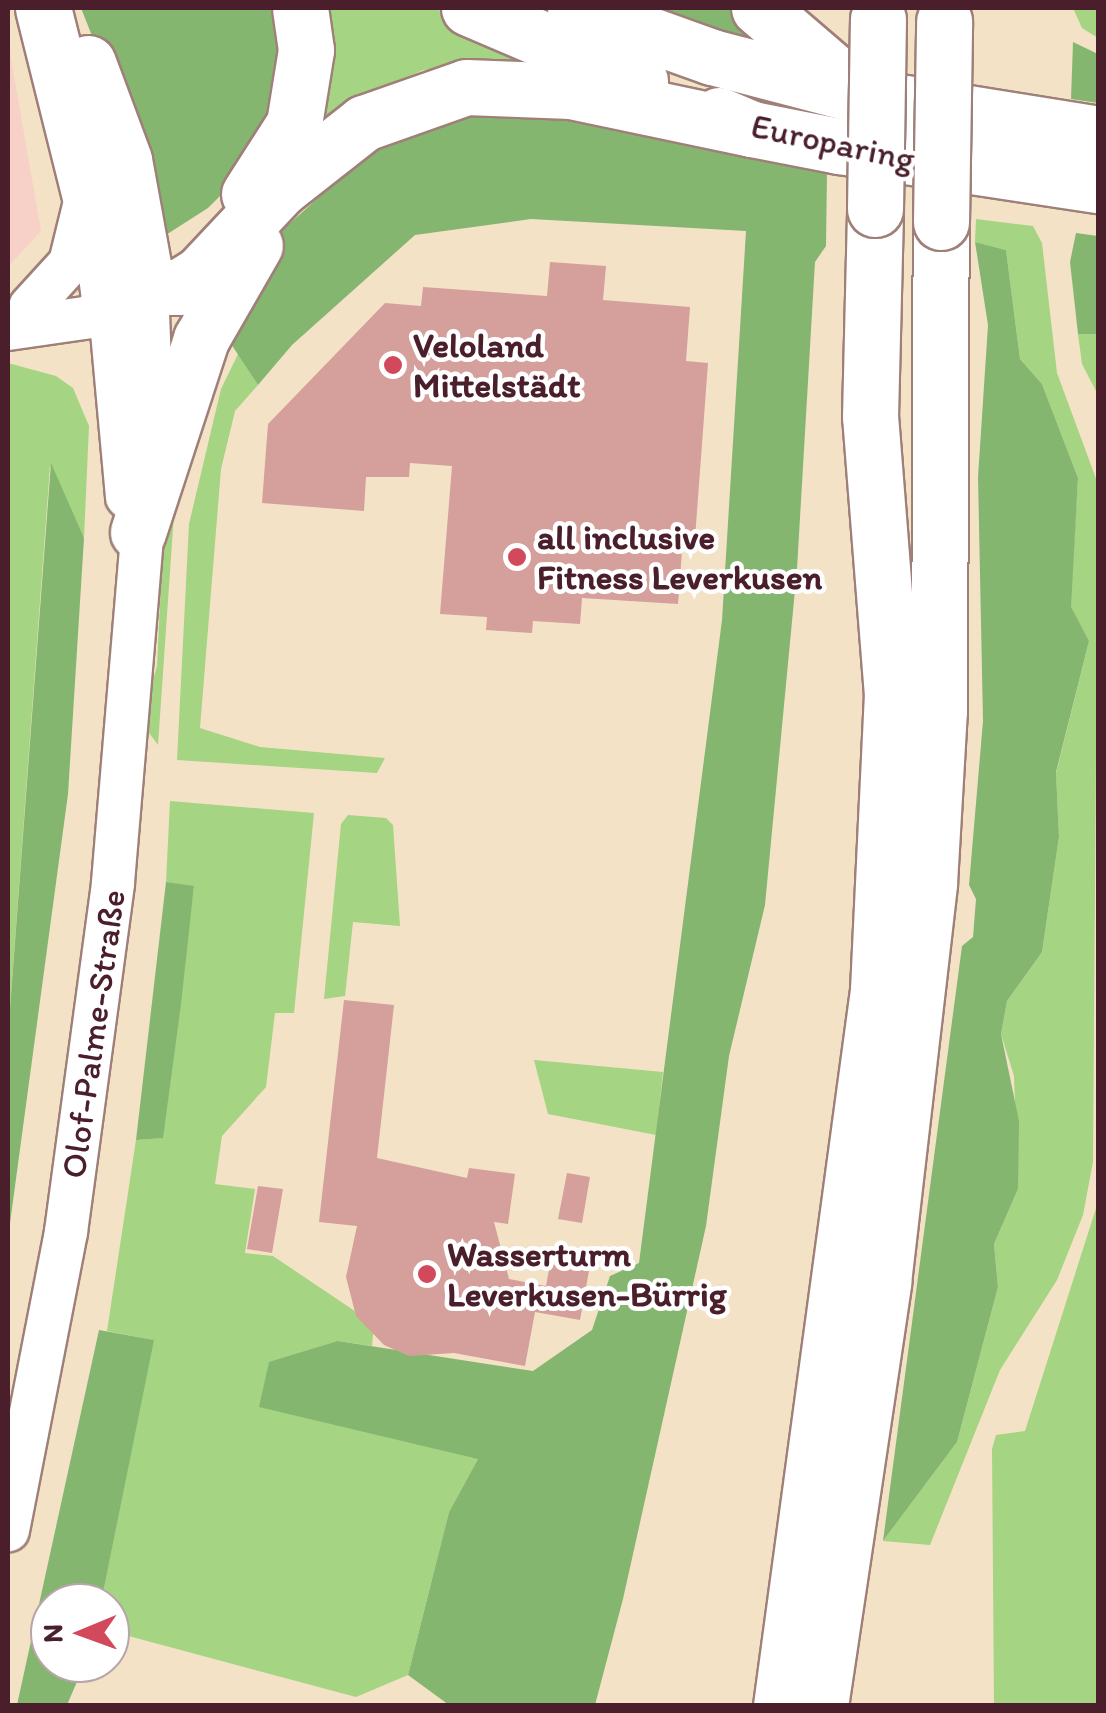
<!DOCTYPE html>
<html>
<head>
<meta charset="utf-8">
<style>
	body { margin:0 }
	#map { position:relative; width:1106px; height:1713px; overflow:hidden; background:#f4e2c7; font-family:Itim,sans-serif }
	div>[style] { position:absolute }
	[style*='--x'] { left:calc(var(--x)*1px); top:calc(var(--y)*1px); width:calc(var(--w)*1px); rotate:calc(var(--a)*1deg) }
	.built>* { inset:0; background:#f7d1c7 }
	.green>* { inset:0; background:#a5d482 }
	.forest>* { inset:0; background:#84b670 }
	.building>* { inset:0; background:#d59f9b }
	.roads { filter:drop-shadow(2px 0 #9f8079) drop-shadow(-2px 0 #9f8079) drop-shadow(0 2px #9f8079) drop-shadow(0 -2px #9f8079) }
	.secondary>* { height:42px; margin:-21px; padding:0 21px; transform-origin:21px; border-radius:21px; background:#fff }
	.highway>* { height:55px; margin:-27.5px; padding:0 27.5px; transform-origin:27.5px; border-radius:27.5px; background:#fff }
	.bridges { filter:drop-shadow(2px 0 #9f8079) drop-shadow(-2px 0 #9f8079) drop-shadow(0 2px #9f8079) drop-shadow(0 -2px #9f8079) }
	.highway-bridge>* { height:55px; margin:-27.5px; padding:0 27.5px; transform-origin:27.5px; border-radius:27.5px; background:#fff }
	.dots>* { width:28px; height:28px; translate:-50% -50%; box-sizing:border-box; border:5px solid #fff; border-radius:50% }
	span { translate:-50% -50%; white-space:nowrap; text-align:center; line-height:1.15; -webkit-text-stroke:9px #fff; paint-order:stroke }
	.street-label { font-size:35px; color:#4a1f2b }
	.poi-label { font-size:35px; color:#4a1f2b; font-weight:700 }
	.left { translate:0 -50%; text-align:left }
	.frame { position:absolute; inset:0; border:10px solid #4a1f2b; pointer-events:none }
	.north { position:absolute; left:30px; top:1583px; width:100px; height:100px; box-sizing:border-box; background:#fff; border:2px solid #b7a5aa; border-radius:50%; rotate:269deg; font-size:28px; font-weight:700; line-height:40px; text-align:center; color:#4a1f2b }
	.north::after { content:''; display:block; margin:auto; width:35px; height:45px; background:#d1495b; clip-path:polygon(50% 0,100% 100%,50% 72%,0 100%) }
</style>
</head>
<body>
<div id="map">
	<div class="built">
		<i style="clip-path:polygon(8px 41px,41px 231px,8px 267px)"></i>
	</div>
	<div class="green">
		<i style="clip-path:polygon(311px 8px,434px 8px,545px 58px,423px 70px,375px 92px,308px 145px)"></i>
		<i style="clip-path:polygon(1073px 8px,1098px 8px,1098px 38px,1082px 28px)"></i>
		<i style="clip-path:polygon(976px 219px,1033px 226px,1042px 243px,1057px 373px,1098px 484px,1093px 1162px,1083px 1215px,1057px 1280px,1000px 1370px,930px 1545px,883px 1541px,957px 1442px,998px 1287px,994px 1244px,1018px 1189px,1014px 1076px,1001px 1034px,1007px 1001px,1042px 952px,1059px 837px,1056px 773px,1089px 641px,1070px 607px,1078px 478px,1042px 384px,1020px 359px,1006px 250px,975px 242px)"></i>
		<i style="clip-path:polygon(1098px 333px,1098px 395px,1082px 364px,1078px 334px)"></i>
		<i style="clip-path:polygon(238px 354px,258px 385px,235px 411px,221px 469px,200px 728px,260px 747px,385px 758px,377px 773px,177px 760px,189px 524px,221px 389px)"></i>
		<i style="clip-path:polygon(8px 363px,56px 376px,73px 388px,89px 426px,84px 538px,50px 466px,8px 1035px)"></i>
		<i style="clip-path:polygon(177px 487px,174px 514px,158px 745px,141px 722px,157px 666px,163px 540px)"></i>
		<i style="clip-path:polygon(170px 801px,314px 813px,294px 1013px,275px 1013px,266px 1087px,222px 1136px,215px 1184px,255px 1189px,245px 1253px,273px 1256px,374px 1324px,372px 1346px,338px 1341px,478px 1459px,449px 1512px,408px 1675px,356px 1697px,110px 1631px,110px 1603px,101px 1603px,153px 1340px,107px 1331px,136px 1140px,162px 1138px,194px 887px,166px 882px)"></i>
		<i style="clip-path:polygon(348px 815px,386px 818px,393px 825px,400px 926px,353px 922px,345px 996px,324px 999px,341px 824px)"></i>
		<i style="clip-path:polygon(534px 1060px,663px 1072px,656px 1135px,548px 1114px)"></i>
		<i style="clip-path:polygon(1098px 1202px,1098px 1700px,1095px 1705px,994px 1706px,992px 1449px,996px 1435px,1025px 1431px)"></i>
	</div>
	<div class="forest">
		<i style="clip-path:polygon(81px 8px,285px 8px,285px 91px,246px 170px,208px 208px,158px 240px,133px 140px)"></i>
		<i style="clip-path:polygon(627px 8px,744px 8px,794px 55px)"></i>
		<i style="clip-path:polygon(1073px 42px,1098px 54px,1098px 103px,1071px 99px)"></i>
		<i style="clip-path:polygon(524px 105px,827px 172px,826px 246px,815px 262px,797px 569px,765px 905px,729px 1056px,706px 1226px,623px 1599px,595px 1705px,449px 1705px,408px 1675px,449px 1512px,478px 1459px,259px 1407px,269px 1362px,338px 1341px,533px 1371px,592px 1330px,610px 1276px,639px 1263px,722px 620px,746px 231px,531px 219px,415px 235px,292px 345px,258px 385px,220px 327px,279px 233px,394px 130px,465px 107px)"></i>
		<i style="clip-path:polygon(1076px 233px,1098px 236px,1096px 334px,1078px 334px,1070px 262px)"></i>
		<i style="clip-path:polygon(975px 242px,1006px 250px,1020px 359px,1042px 384px,1078px 478px,1071px 607px,1089px 641px,1056px 772px,1059px 837px,1042px 952px,1007px 1001px,1001px 1034px,1019px 1121px,1018px 1189px,994px 1244px,998px 1287px,957px 1442px,883px 1541px,962px 946px,973px 937px,976px 899px,969px 885px,983px 721px,978px 477px,988px 325px)"></i>
		<i style="clip-path:polygon(51px 463px,84px 538px,68px 794px,8px 1238px,8px 1035px)"></i>
		<i style="clip-path:polygon(166px 882px,194px 886px,181px 1004px,163px 1138px,136px 1140px)"></i>
		<i style="clip-path:polygon(99px 1330px,154px 1340px,101px 1603px,50px 1603px,50px 1663px,85px 1663px,67px 1705px,17px 1705px)"></i>
	</div>
	<div class="building">
		<i style="clip-path:polygon(550px 262px,606px 266px,603px 300px,690px 307px,686px 361px,708px 363px,694px 552px,682px 551px,678px 604px,582px 598px,580px 624px,533px 621px,532px 633px,486px 630px,487px 617px,440px 614px,452px 466px,410px 463px,409px 477px,366px 477px,364px 511px,262px 503px,268px 424px,385px 303px,421px 306px,423px 287px,547px 296px)"></i>
		<i style="clip-path:polygon(344px 1000px,394px 1005px,377px 1158px,467px 1178px,469px 1168px,515px 1174px,508px 1224px,494px 1222px,509px 1279px,546px 1286px,550px 1264px,589px 1271px,580px 1320px,535px 1312px,525px 1366px,454px 1353px,409px 1356px,384px 1345px,356px 1316px,346px 1277px,357px 1226px,319px 1222px)"></i>
		<i style="clip-path:polygon(567px 1173px,590px 1177px,582px 1223px,558px 1219px)"></i>
		<i style="clip-path:polygon(258px 1186px,283px 1189px,272px 1253px,247px 1249px)"></i>
	</div>
	<div class="roads">
		<div class="secondary">
			<i style="--x:109;--y:299;--w:199;--a:84.8"></i>
			<i style="--x:30;--y:307;--w:59;--a:-47.7"></i>
			<i style="--x:70;--y:263;--w:71;--a:-76.2"></i>
			<i style="--x:8;--y:329;--w:84;--a:-8.2"></i>
			<i style="--x:91;--y:317;--w:25;--a:-45"></i>
			<i style="--x:109;--y:299;--w:40;--a:-18"></i>
			<i style="--x:147;--y:287;--w:131;--a:87.8"></i>
			<i style="--x:152;--y:418;--w:468;--a:94.8"></i>
			<i style="--x:113;--y:884;--w:351;--a:97.7"></i>
			<i style="--x:66;--y:1232;--w:304;--a:101"></i>
		</div>
		<div class="highway">
			<i style="--x:43;--y:8;--w:243;--a:76"></i>
			<i style="--x:102;--y:244;--w:55;--a:82.7"></i>
			<i style="--x:469;--y:8;--w:186;--a:23.1"></i>
			<i style="--x:575;--y:8;--w:145;--a:19.7"></i>
			<i style="--x:712;--y:57;--w:155;--a:14.6"></i>
			<i style="--x:862;--y:96;--w:239;--a:9.1"></i>
			<i style="--x:759;--y:8;--w:123;--a:40.7"></i>
			<i style="--x:88;--y:63;--w:103;--a:69.6"></i>
			<i style="--x:124;--y:160;--w:129;--a:79.7"></i>
			<i style="--x:719;--y:115;--w:36;--a:23"></i>
			<i style="--x:752;--y:129;--w:89;--a:11.1"></i>
			<i style="--x:839;--y:146;--w:262;--a:8.6"></i>
			<i style="--x:249;--y:194;--w:83;--a:-57.3"></i>
			<i style="--x:294;--y:124;--w:75;--a:-80.8"></i>
			<i style="--x:306;--y:50;--w:42;--a:-98.1"></i>
			<i style="--x:147;--y:287;--w:32;--a:0"></i>
			<i style="--x:179;--y:287;--w:26;--a:-32"></i>
			<i style="--x:201;--y:273;--w:115;--a:-46.8"></i>
			<i style="--x:280;--y:189;--w:107;--a:-38.2"></i>
			<i style="--x:364;--y:123;--w:108;--a:-19.4"></i>
			<i style="--x:466;--y:87;--w:105;--a:2.2"></i>
			<i style="--x:571;--y:91;--w:185;--a:11.9"></i>
			<i style="--x:138;--y:532;--w:203;--a:-71.9"></i>
			<i style="--x:201;--y:339;--w:108;--a:-60.1"></i>
			<i style="--x:781;--y:1706;--w:723;--a:-82.28"></i>
			<i style="--x:878;--y:990;--w:295;--a:-87.3"></i>
			<i style="--x:892;--y:695;--w:279;--a:-94.5"></i>
			<i style="--x:870;--y:417;--w:208;--a:-88.6"></i>
			<i style="--x:820;--y:1706;--w:429;--a:-81.5"></i>
			<i style="--x:883;--y:1282;--w:402;--a:-83.4"></i>
			<i style="--x:929;--y:883;--w:172;--a:-86.7"></i>
			<i style="--x:939;--y:711;--w:489;--a:-89.8"></i>
		</div>
	</div>
	<div class="bridges">
		<div class="highway-bridge">
			<i style="--x:875;--y:209;--w:190;--a:-89.1"></i>
			<i style="--x:941;--y:222;--w:201;--a:-89.1"></i>
		</div>
	</div>
	<div class="dots">
		<i style="left:393px;top:365px;background:#d1495b"></i>
		<i style="left:517px;top:557px;background:#d1495b"></i>
		<i style="left:427px;top:1274px;background:#d1495b"></i>
	</div>
	<div class="street-label">
		<span style="left:833px;top:142px;rotate:12deg">Europaring</span>
		<span style="left:93px;top:1034px;rotate:-82deg">Olof-Palme-Straße</span>
	</div>
	<div class="poi-label">
		<span class="left" style="left:413px;top:365px">Veloland<br>Mittelstädt</span>
		<span class="left" style="left:537px;top:557px">all inclusive<br>Fitness Leverkusen</span>
		<span class="left" style="left:447px;top:1274px">Wasserturm<br>Leverkusen-Bürrig</span>
	</div>
	<div class="frame"></div>
	<div class="north">N</div>
</div>
</body>
</html>
